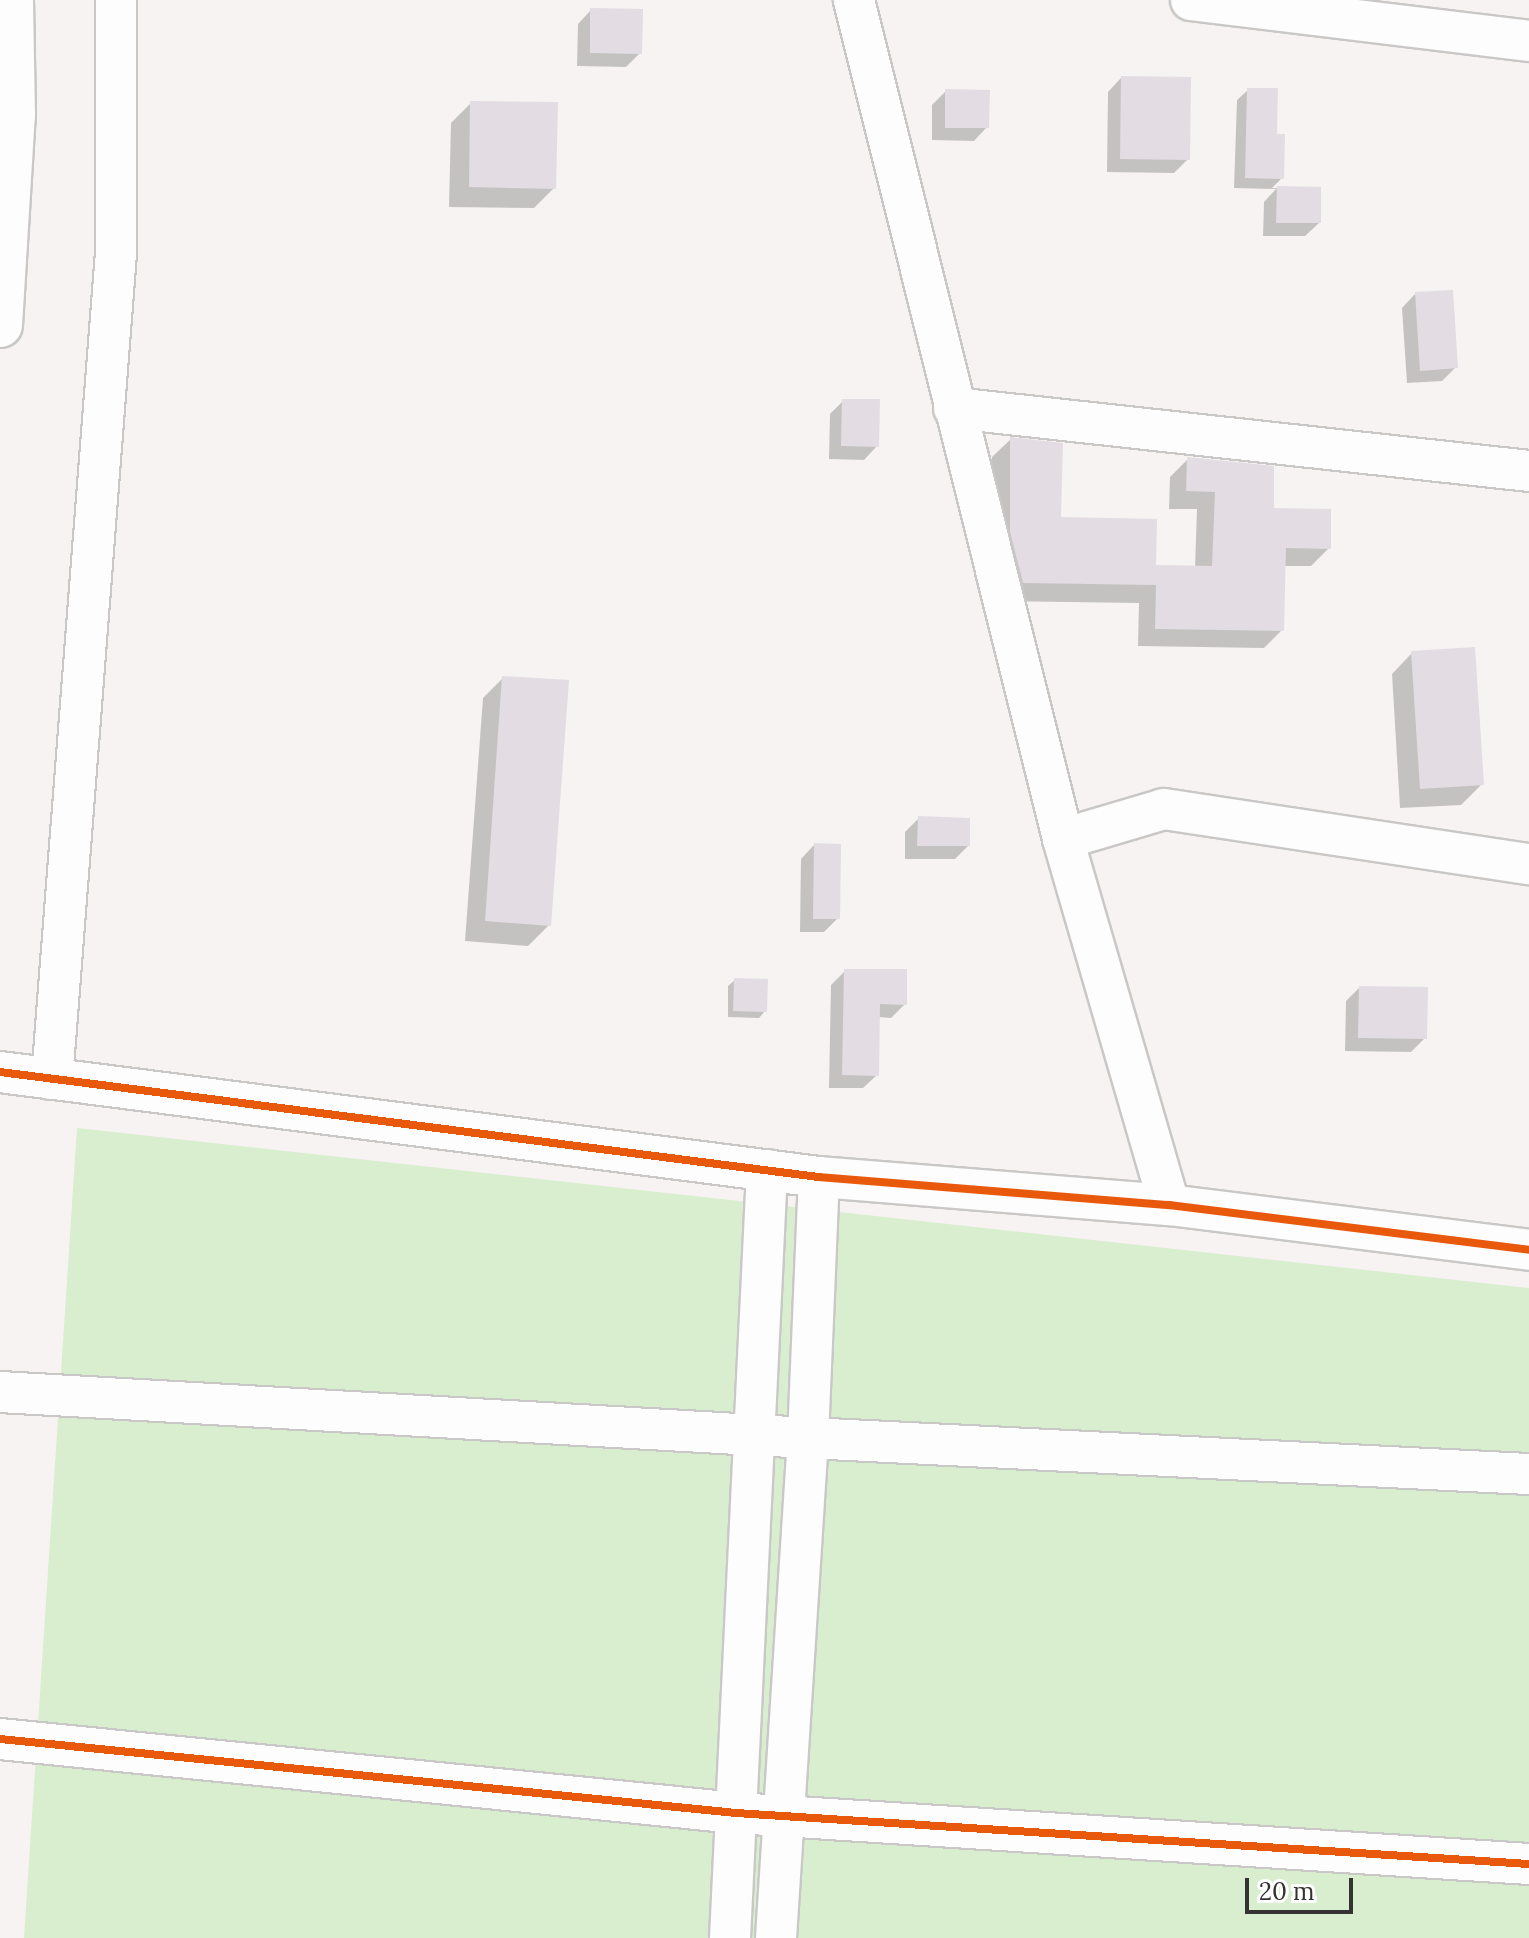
<!DOCTYPE html>
<html>
<head>
<meta charset="utf-8">
<style>
	body { margin:0 }
	#map { position:relative; width:1529px; height:1938px; overflow:hidden; background:#f6f3f2; font-family:Lora,serif }
	div>[style] { position:absolute }
	[style*='--x'] { left:calc(var(--x)*1px); top:calc(var(--y)*1px); width:calc(var(--w)*1px); rotate:calc(var(--a)*1deg) }
	.green>* { inset:0; background:#d9eece }
	.shadow>* { inset:0; background:#0003 }
	.building>* { inset:0; background:#e3dce3 }
	.roads { filter:drop-shadow(2px 0 #c9c8c7) drop-shadow(-2px 0 #c9c8c7) drop-shadow(0 2px #c9c8c7) drop-shadow(0 -2px #c9c8c7) }
	.street>* { height:40px; margin:-20px; padding:0 20px; transform-origin:20px; border-radius:20px; background:#fefdfd }
	.highway>* { height:44px; margin:-22px; padding:0 22px; transform-origin:22px; border-radius:22px; background:#fefdfd }
	.cycleway>* { height:8px; margin:-4px; padding:0 4px; transform-origin:4px; border-radius:4px; background:#e8590c }
	span { translate:-50% -50%; white-space:nowrap; text-align:center; line-height:1.15; -webkit-text-stroke:6px #fff; paint-order:stroke }
	.scale { position:absolute; left:1245px; top:1878px; width:108px; height:36px; box-sizing:border-box; border:4px solid #353332; border-top:0; padding-left:10px; font-size:24px; line-height:28px; white-space:nowrap; color:#353332; -webkit-text-stroke:6px #fff; paint-order:stroke }
</style>
</head>
<body>
<div id="map">
	<div class="green">
		<i style="clip-path:polygon(77px 1128px,1529px 1288px,1529px 1938px,24px 1938px)"></i>
	</div>
	<div class="shadow">
		<i style="clip-path:polygon(591px 10px,640px 53px,626px 67px,577px 66px,578px 24px)"></i>
		<i style="clip-path:polygon(1121px 78px,1188px 159px,1174px 173px,1107px 172px,1108px 92px)"></i>
		<i style="clip-path:polygon(1248px 90px,1275px 136px,1282px 178px,1272px 188px,1319px 189px,1319px 223px,1305px 236px,1263px 236px,1264px 202px,1276px 189px,1234px 188px,1237px 100px)"></i>
		<i style="clip-path:polygon(946px 91px,987px 127px,974px 141px,932px 140px,932px 105px)"></i>
		<i style="clip-path:polygon(471px 103px,554px 188px,534px 208px,449px 207px,451px 123px)"></i>
		<i style="clip-path:polygon(1415px 294px,1456px 367px,1442px 381px,1407px 383px,1402px 308px)"></i>
		<i style="clip-path:polygon(843px 401px,877px 446px,864px 460px,829px 459px,830px 414px)"></i>
		<i style="clip-path:polygon(1011px 439px,1059px 519px,1154px 567px,1195px 568px,1197px 509px,1169px 509px,1170px 477px,1188px 459px,1329px 548px,1311px 566px,1283px 566px,1282px 630px,1264px 648px,1138px 646px,1139px 603px,1005px 601px,993px 551px,992px 457px)"></i>
		<i style="clip-path:polygon(1412px 653px,1482px 784px,1461px 805px,1400px 808px,1392px 674px)"></i>
		<i style="clip-path:polygon(503px 678px,549px 925px,528px 946px,465px 941px,483px 698px)"></i>
		<i style="clip-path:polygon(919px 818px,968px 846px,955px 859px,905px 859px,905px 832px)"></i>
		<i style="clip-path:polygon(814px 845px,838px 918px,824px 932px,800px 932px,801px 859px)"></i>
		<i style="clip-path:polygon(845px 971px,905px 1004px,891px 1018px,878px 1017px,877px 1075px,863px 1088px,829px 1088px,831px 985px)"></i>
		<i style="clip-path:polygon(735px 980px,765px 1011px,759px 1018px,728px 1017px,728px 986px)"></i>
		<i style="clip-path:polygon(1359px 988px,1425px 1038px,1411px 1052px,1345px 1051px,1346px 1001px)"></i>
	</div>
	<div class="building">
		<i style="clip-path:polygon(590px 8px,643px 9px,642px 54px,590px 53px)"></i>
		<i style="clip-path:polygon(1121px 76px,1191px 77px,1190px 160px,1120px 159px)"></i>
		<i style="clip-path:polygon(1247px 88px,1278px 88px,1277px 134px,1285px 134px,1284px 179px,1245px 178px)"></i>
		<i style="clip-path:polygon(945px 89px,990px 90px,989px 128px,945px 128px)"></i>
		<i style="clip-path:polygon(470px 101px,558px 102px,556px 189px,469px 187px)"></i>
		<i style="clip-path:polygon(1277px 186px,1321px 187px,1321px 223px,1276px 223px)"></i>
		<i style="clip-path:polygon(1453px 290px,1458px 368px,1420px 371px,1415px 292px)"></i>
		<i style="clip-path:polygon(842px 399px,880px 399px,879px 447px,841px 446px)"></i>
		<i style="clip-path:polygon(1010px 437px,1063px 443px,1061px 517px,1157px 519px,1156px 565px,1212px 566px,1215px 492px,1186px 491px,1187px 457px,1274px 466px,1274px 508px,1331px 509px,1331px 549px,1286px 548px,1284px 631px,1155px 629px,1156px 585px,1023px 583px,1010px 532px)"></i>
		<i style="clip-path:polygon(1475px 647px,1484px 785px,1420px 789px,1411px 651px)"></i>
		<i style="clip-path:polygon(502px 676px,569px 680px,551px 926px,485px 921px)"></i>
		<i style="clip-path:polygon(918px 816px,970px 818px,970px 846px,917px 846px)"></i>
		<i style="clip-path:polygon(814px 843px,841px 844px,840px 919px,813px 919px)"></i>
		<i style="clip-path:polygon(844px 969px,907px 969px,907px 1005px,880px 1004px,879px 1076px,842px 1075px)"></i>
		<i style="clip-path:polygon(734px 978px,768px 979px,767px 1012px,733px 1011px)"></i>
		<i style="clip-path:polygon(1359px 986px,1428px 987px,1427px 1039px,1358px 1038px)"></i>
	</div>
	<div class="roads">
		<div class="street">
			<i style="--x:854;--y:0;--w:865;--a:76.01"></i>
			<i style="--x:1063;--y:839;--w:381;--a:73.8"></i>
			<i style="--x:1191;--y:0;--w:340;--a:6.9"></i>
			<i style="--x:954;--y:408;--w:578;--a:6.25"></i>
			<i style="--x:1063;--y:839;--w:105;--a:-16.5"></i>
			<i style="--x:1164;--y:809;--w:369;--a:8.6"></i>
			<i style="--x:0;--y:1072;--w:826;--a:7.31"></i>
			<i style="--x:819;--y:1177;--w:351;--a:4.6"></i>
			<i style="--x:1169;--y:1205;--w:363;--a:7.1"></i>
			<i style="--x:52;--y:1079;--w:829;--a:-85.57"></i>
			<i style="--x:116;--y:252;--w:252;--a:-90"></i>
			<i style="--x:0;--y:1392;--w:809;--a:3.26"></i>
			<i style="--x:808;--y:1438;--w:722;--a:2.86"></i>
			<i style="--x:0;--y:1739;--w:740;--a:5.74"></i>
			<i style="--x:736;--y:1813;--w:795;--a:3.68"></i>
			<i style="--x:730;--y:1938;--w:769;--a:-87.24"></i>
			<i style="--x:776;--y:1938;--w:501;--a:-86.34"></i>
			<i style="--x:808;--y:1438;--w:261;--a:-87.6"></i>
		</div>
		<div class="highway">
			<i style="--x:0;--y:325;--w:210;--a:-86.5"></i>
			<i style="--x:13;--y:115;--w:115;--a:-91"></i>
		</div>
	</div>
	<div class="cycleway">
		<i style="--x:0;--y:1072;--w:826;--a:7.31"></i>
		<i style="--x:819;--y:1177;--w:351;--a:4.6"></i>
		<i style="--x:1169;--y:1205;--w:363;--a:7.1"></i>
		<i style="--x:0;--y:1739;--w:740;--a:5.74"></i>
		<i style="--x:736;--y:1813;--w:795;--a:3.68"></i>
	</div>
	<div class="scale">20 m</div>
</div>
</body>
</html>
